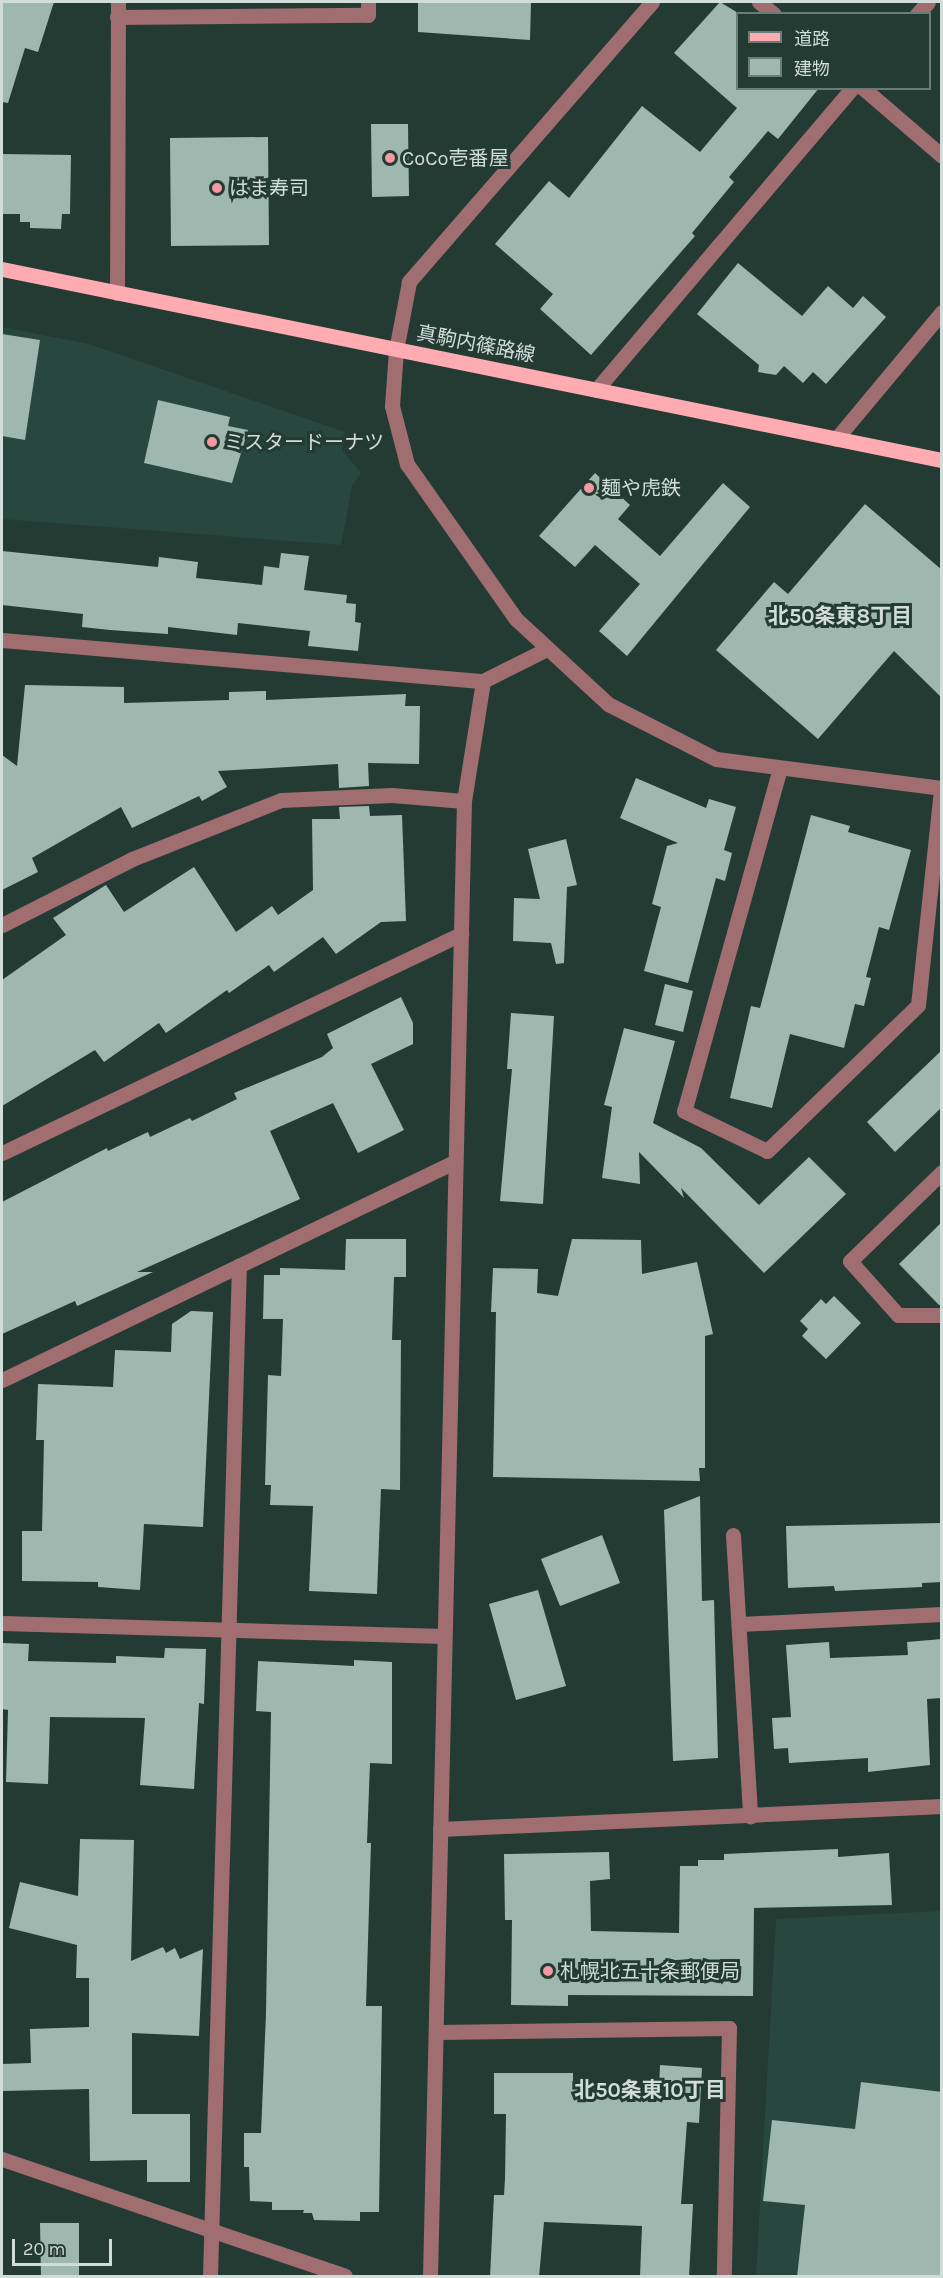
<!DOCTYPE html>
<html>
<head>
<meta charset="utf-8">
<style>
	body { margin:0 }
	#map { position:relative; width:943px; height:2278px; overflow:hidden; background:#243b33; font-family:Karla,"Noto Sans JP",sans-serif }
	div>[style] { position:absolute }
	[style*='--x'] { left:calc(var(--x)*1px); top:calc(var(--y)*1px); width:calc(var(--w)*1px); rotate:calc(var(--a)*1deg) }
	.built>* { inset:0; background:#28473e }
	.building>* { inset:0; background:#9eb8af }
	.minor>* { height:15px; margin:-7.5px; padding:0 7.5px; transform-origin:7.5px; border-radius:7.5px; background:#a06e71 }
	.major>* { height:15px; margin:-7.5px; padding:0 7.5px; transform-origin:7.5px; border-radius:7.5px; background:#feabb1 }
	.dots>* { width:16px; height:16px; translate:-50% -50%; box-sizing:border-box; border:3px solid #243b33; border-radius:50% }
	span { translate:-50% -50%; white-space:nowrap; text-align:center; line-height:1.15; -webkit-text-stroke:6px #243b33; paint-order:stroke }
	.poi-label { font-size:20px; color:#d0ddd9 }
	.left { translate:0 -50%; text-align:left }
	.street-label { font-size:20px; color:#d0ddd9 }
	.neighbourhood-label { font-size:21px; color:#d0ddd9; font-weight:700 }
	.frame { position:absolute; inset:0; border:3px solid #d0ddd9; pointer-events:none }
	.legend { position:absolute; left:736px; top:12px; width:195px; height:78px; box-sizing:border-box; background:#243b33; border:2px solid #697c75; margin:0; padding:8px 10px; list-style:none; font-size:18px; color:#d0ddd9 }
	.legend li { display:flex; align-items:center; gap:12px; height:30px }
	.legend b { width:30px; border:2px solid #697c75 }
	.scale { position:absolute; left:12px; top:2239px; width:100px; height:27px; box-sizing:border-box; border:3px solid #d0ddd9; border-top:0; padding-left:8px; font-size:18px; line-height:21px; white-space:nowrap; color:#d0ddd9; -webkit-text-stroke:4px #243b33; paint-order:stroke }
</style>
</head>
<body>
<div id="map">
	<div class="built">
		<i style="clip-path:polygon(2px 327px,89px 344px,345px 432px,342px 450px,361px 473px,352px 486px,341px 545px,2px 519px)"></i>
		<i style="clip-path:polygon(941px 1911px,941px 2276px,756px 2276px,776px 1919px)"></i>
	</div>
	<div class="building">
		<i style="clip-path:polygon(2px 2px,54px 2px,38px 52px,25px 48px,8px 103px,2px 102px)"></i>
		<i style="clip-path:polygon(418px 2px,531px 2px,530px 40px,418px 32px)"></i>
		<i style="clip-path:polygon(720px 2px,738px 13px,738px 88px,819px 88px,778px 139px,768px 131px,729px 177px,734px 182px,692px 233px,695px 236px,591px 355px,540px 309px,553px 294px,495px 244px,549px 181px,569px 198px,642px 106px,700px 152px,737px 108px,674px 53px)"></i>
		<i style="clip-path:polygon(371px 124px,408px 124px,409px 196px,372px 197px)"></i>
		<i style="clip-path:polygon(268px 137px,269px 245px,171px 246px,170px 138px)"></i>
		<i style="clip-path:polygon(2px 154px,71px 155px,70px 214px,62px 214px,61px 229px,30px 228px,30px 222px,20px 222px,20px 214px,2px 214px)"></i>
		<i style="clip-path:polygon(738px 263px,802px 316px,828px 286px,853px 308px,863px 296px,886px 317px,826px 384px,813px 372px,803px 383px,784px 366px,776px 375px,758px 372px,759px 365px,697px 314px)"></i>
		<i style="clip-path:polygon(2px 334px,40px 340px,25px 440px,2px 436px)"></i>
		<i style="clip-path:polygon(158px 400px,230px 417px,228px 426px,248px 430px,232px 483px,144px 463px)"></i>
		<i style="clip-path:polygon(595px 473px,630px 505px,618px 519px,660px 556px,723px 483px,750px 507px,627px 656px,599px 631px,640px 584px,595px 545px,575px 567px,539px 536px)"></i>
		<i style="clip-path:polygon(865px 504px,942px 570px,942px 698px,894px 651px,818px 739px,716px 650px,774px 582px,788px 594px)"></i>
		<i style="clip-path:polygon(2px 551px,158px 567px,159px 557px,198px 562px,196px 578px,262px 585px,264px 566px,279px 568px,281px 553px,309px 556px,304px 590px,347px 595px,346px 603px,356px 604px,355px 622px,361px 623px,358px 651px,308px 646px,310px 631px,238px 623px,237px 635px,168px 627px,168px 634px,110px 630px,82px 627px,83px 614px,2px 605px)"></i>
		<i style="clip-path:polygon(25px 685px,124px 687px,124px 703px,229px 700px,229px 692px,266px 691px,266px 700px,406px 694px,405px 706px,420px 706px,419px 764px,368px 763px,369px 786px,339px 788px,338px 764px,218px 771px,227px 787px,202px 801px,199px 796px,132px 828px,121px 807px,32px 858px,38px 872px,2px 890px,2px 755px,17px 766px)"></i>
		<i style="clip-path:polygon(636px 778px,706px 808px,709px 799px,736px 807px,724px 850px,732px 853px,725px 881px,716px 878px,688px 983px,644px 971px,661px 907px,652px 904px,667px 846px,678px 843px,620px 818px)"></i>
		<i style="clip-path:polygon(369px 806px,370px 816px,402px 815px,406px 921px,381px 922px,336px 954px,323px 937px,274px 972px,269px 965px,229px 993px,227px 990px,166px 1033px,159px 1023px,104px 1062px,95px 1050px,2px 1106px,2px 980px,66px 935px,53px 918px,106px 885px,124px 912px,194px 867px,236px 932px,272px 906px,278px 915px,313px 890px,312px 819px,340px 819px,339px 807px)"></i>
		<i style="clip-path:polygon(811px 815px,850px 826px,848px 832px,911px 850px,889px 930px,879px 927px,866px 977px,871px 978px,864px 1006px,855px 1004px,844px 1048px,790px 1034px,772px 1108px,730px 1098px,751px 1006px,760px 1008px)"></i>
		<i style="clip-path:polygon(566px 839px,577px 885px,567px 887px,564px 963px,556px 964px,551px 943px,513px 941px,514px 898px,540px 899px,528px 849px)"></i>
		<i style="clip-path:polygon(665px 984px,693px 991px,683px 1032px,655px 1025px)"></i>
		<i style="clip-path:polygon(401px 997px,413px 1023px,413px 1044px,371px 1064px,404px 1130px,358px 1153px,333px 1103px,270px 1131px,300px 1199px,137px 1272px,153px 1272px,77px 1306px,75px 1301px,2px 1334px,2px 1202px,107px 1148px,108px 1151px,148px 1132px,150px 1137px,190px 1118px,192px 1121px,237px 1099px,234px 1093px,322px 1057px,333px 1048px,327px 1034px)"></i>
		<i style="clip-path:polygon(511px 1013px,554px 1016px,543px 1204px,500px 1201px,512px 1069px,507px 1069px)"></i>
		<i style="clip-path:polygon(624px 1028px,675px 1041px,653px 1123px,701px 1148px,759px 1205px,809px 1157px,846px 1194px,764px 1273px,681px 1188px,684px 1198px,639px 1152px,640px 1184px,602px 1178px,612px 1107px,604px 1105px)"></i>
		<i style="clip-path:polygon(942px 1050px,942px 1107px,895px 1152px,867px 1122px)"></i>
		<i style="clip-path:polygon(942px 1222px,942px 1305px,939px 1305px,899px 1264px)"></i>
		<i style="clip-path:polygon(346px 1239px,406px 1239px,406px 1277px,394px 1277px,392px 1340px,401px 1340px,400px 1490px,381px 1489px,377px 1594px,309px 1591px,313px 1506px,270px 1505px,271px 1485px,265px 1485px,268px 1375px,281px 1376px,283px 1319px,263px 1319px,264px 1275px,280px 1275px,280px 1268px,345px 1270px)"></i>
		<i style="clip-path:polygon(572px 1239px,641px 1240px,642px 1274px,697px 1262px,713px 1334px,705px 1336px,705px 1468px,699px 1468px,700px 1481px,493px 1477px,496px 1312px,491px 1312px,493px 1268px,538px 1269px,537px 1293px,558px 1296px)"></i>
		<i style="clip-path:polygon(834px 1296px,861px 1323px,826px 1359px,802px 1336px,808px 1329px,800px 1321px,821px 1299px,826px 1304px)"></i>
		<i style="clip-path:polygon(191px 1311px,213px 1312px,203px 1527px,144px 1524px,140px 1590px,98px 1587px,98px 1582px,22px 1581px,22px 1531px,42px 1531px,44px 1440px,36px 1440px,38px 1384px,113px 1387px,115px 1350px,171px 1352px,172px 1324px)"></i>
		<i style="clip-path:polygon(700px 1496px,702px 1601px,714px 1600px,718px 1758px,673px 1761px,664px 1510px)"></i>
		<i style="clip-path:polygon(942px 1523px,942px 1582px,922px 1583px,922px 1587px,835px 1591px,834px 1586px,788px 1588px,786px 1526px)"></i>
		<i style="clip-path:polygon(602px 1535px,620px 1583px,560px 1606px,541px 1559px)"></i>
		<i style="clip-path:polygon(538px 1590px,566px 1686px,516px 1700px,489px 1604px)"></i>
		<i style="clip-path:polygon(942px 1639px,942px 1698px,927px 1699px,930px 1765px,868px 1772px,868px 1758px,789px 1763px,788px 1748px,774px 1749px,772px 1718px,791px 1717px,786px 1645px,829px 1642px,830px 1658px,908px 1655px,907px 1642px)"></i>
		<i style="clip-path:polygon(2px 1643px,29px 1644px,28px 1661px,116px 1663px,116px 1656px,164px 1658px,165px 1648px,206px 1649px,204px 1704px,199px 1703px,194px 1789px,140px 1785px,145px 1718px,50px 1717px,48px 1784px,6px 1782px,8px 1710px,2px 1709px)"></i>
		<i style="clip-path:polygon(354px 1660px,392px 1662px,392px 1764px,370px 1763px,367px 1843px,371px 1843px,366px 2006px,382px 2006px,379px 2212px,360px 2212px,360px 2221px,314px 2220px,312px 2213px,303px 2213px,304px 2210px,272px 2210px,272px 2202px,250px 2201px,249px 2167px,244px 2167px,244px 2133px,261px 2133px,266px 2013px,271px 1712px,256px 1711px,258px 1661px,354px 1666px)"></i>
		<i style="clip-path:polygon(80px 1839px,134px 1840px,131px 1961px,163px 1947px,166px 1953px,175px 1948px,180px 1959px,203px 1949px,199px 2036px,132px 2033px,132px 2114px,190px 2114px,190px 2182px,147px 2182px,147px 2160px,90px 2161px,89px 2089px,2px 2091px,2px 2064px,31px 2063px,30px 2029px,89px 2027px,89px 1978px,76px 1978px,77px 1945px,9px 1928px,20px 1882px,78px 1896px)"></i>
		<i style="clip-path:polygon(838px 1849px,838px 1857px,889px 1853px,892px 1905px,754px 1908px,753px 1996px,568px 1995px,568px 2006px,511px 2005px,512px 1920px,505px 1920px,504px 1854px,609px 1852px,610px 1879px,590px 1881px,591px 1931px,679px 1933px,680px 1866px,698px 1866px,698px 1860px,724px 1860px,724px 1854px)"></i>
		<i style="clip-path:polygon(660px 2065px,702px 2068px,699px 2123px,687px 2122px,681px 2204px,693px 2204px,689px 2277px,640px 2277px,642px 2226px,544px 2222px,539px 2277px,490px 2277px,494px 2195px,504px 2195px,505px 2179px,506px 2114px,494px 2114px,494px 2073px,573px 2073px,573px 2088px,659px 2089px)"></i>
		<i style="clip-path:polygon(861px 2082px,942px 2092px,942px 2277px,797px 2277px,805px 2205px,763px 2201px,772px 2120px,855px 2129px)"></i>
		<i style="clip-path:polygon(40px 2223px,79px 2223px,79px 2277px,41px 2277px)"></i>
	</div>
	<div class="minor">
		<i style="--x:652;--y:2;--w:371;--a:131"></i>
		<i style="--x:409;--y:282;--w:69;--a:100.8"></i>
		<i style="--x:396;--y:350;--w:56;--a:94.1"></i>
		<i style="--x:392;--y:406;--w:60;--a:75.5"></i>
		<i style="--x:407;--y:464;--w:189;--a:54.9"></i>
		<i style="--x:516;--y:619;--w:125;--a:42.7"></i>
		<i style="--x:608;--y:704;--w:121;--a:27"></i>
		<i style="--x:716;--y:759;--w:228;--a:7.3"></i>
		<i style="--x:759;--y:2;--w:19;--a:39"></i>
		<i style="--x:917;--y:14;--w:16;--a:-47"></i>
		<i style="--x:117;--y:17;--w:251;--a:-0.5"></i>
		<i style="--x:368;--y:15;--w:13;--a:-90"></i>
		<i style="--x:863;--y:88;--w:104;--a:40.7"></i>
		<i style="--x:117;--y:293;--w:291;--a:-89.8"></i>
		<i style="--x:596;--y:390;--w:396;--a:-49.7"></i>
		<i style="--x:836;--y:439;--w:165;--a:-50.2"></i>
		<i style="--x:2;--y:640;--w:483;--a:4.9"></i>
		<i style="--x:780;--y:768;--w:356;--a:105.6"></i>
		<i style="--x:684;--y:1111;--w:92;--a:25.7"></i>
		<i style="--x:767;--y:1151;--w:210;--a:-44"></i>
		<i style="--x:918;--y:1005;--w:218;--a:-83.9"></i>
		<i style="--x:2;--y:925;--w:146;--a:-26.9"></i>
		<i style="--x:132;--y:859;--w:160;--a:-21.6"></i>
		<i style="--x:281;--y:800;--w:111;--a:-2.6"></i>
		<i style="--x:392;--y:795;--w:72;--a:4.8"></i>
		<i style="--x:2;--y:1153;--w:509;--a:-25.51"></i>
		<i style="--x:942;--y:1172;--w:128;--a:135.9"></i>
		<i style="--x:850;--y:1261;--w:72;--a:48.4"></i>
		<i style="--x:898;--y:1315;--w:44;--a:0"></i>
		<i style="--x:2;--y:1380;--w:502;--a:-25.75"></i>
		<i style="--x:733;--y:1535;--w:282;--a:86.5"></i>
		<i style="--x:2;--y:1623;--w:442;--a:1.7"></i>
		<i style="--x:739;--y:1624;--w:203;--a:-2.8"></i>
		<i style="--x:440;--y:1829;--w:503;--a:-2.62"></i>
		<i style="--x:437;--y:2032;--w:292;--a:-0.8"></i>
		<i style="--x:729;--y:2028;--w:248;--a:91.2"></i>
		<i style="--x:2;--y:2159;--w:362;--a:18.8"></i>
		<i style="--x:210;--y:2276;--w:1011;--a:-88.36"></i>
		<i style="--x:430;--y:2276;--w:1475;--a:-88.68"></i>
		<i style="--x:464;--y:801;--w:121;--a:-81"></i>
		<i style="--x:483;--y:681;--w:69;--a:-26.6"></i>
	</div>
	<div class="major">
		<i style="--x:2;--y:269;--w:959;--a:11.49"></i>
	</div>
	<div class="dots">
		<i style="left:390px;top:158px;background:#f49aa1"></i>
		<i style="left:217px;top:188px;background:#f49aa1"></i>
		<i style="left:212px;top:442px;background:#f49aa1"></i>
		<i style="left:589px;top:488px;background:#f49aa1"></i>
		<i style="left:548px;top:1971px;background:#f49aa1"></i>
	</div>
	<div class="poi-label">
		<span class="left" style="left:402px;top:158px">CoCo壱番屋</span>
		<span class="left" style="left:229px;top:188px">はま寿司</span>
		<span class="left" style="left:224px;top:442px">ミスタードーナツ</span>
		<span class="left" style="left:601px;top:488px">麺や虎鉄</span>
		<span class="left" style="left:560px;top:1971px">札幌北五十条郵便局</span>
	</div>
	<div class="street-label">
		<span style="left:476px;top:344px;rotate:11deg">真駒内篠路線</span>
	</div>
	<div class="neighbourhood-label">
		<span style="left:840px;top:616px">北50条東8丁目</span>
		<span style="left:650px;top:2090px">北50条東10丁目</span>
	</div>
	<div class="frame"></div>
	<ul class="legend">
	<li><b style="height:8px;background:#feabb1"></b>道路</li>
	<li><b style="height:16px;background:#9eb8af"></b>建物</li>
	</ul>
	<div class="scale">20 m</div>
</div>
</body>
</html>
